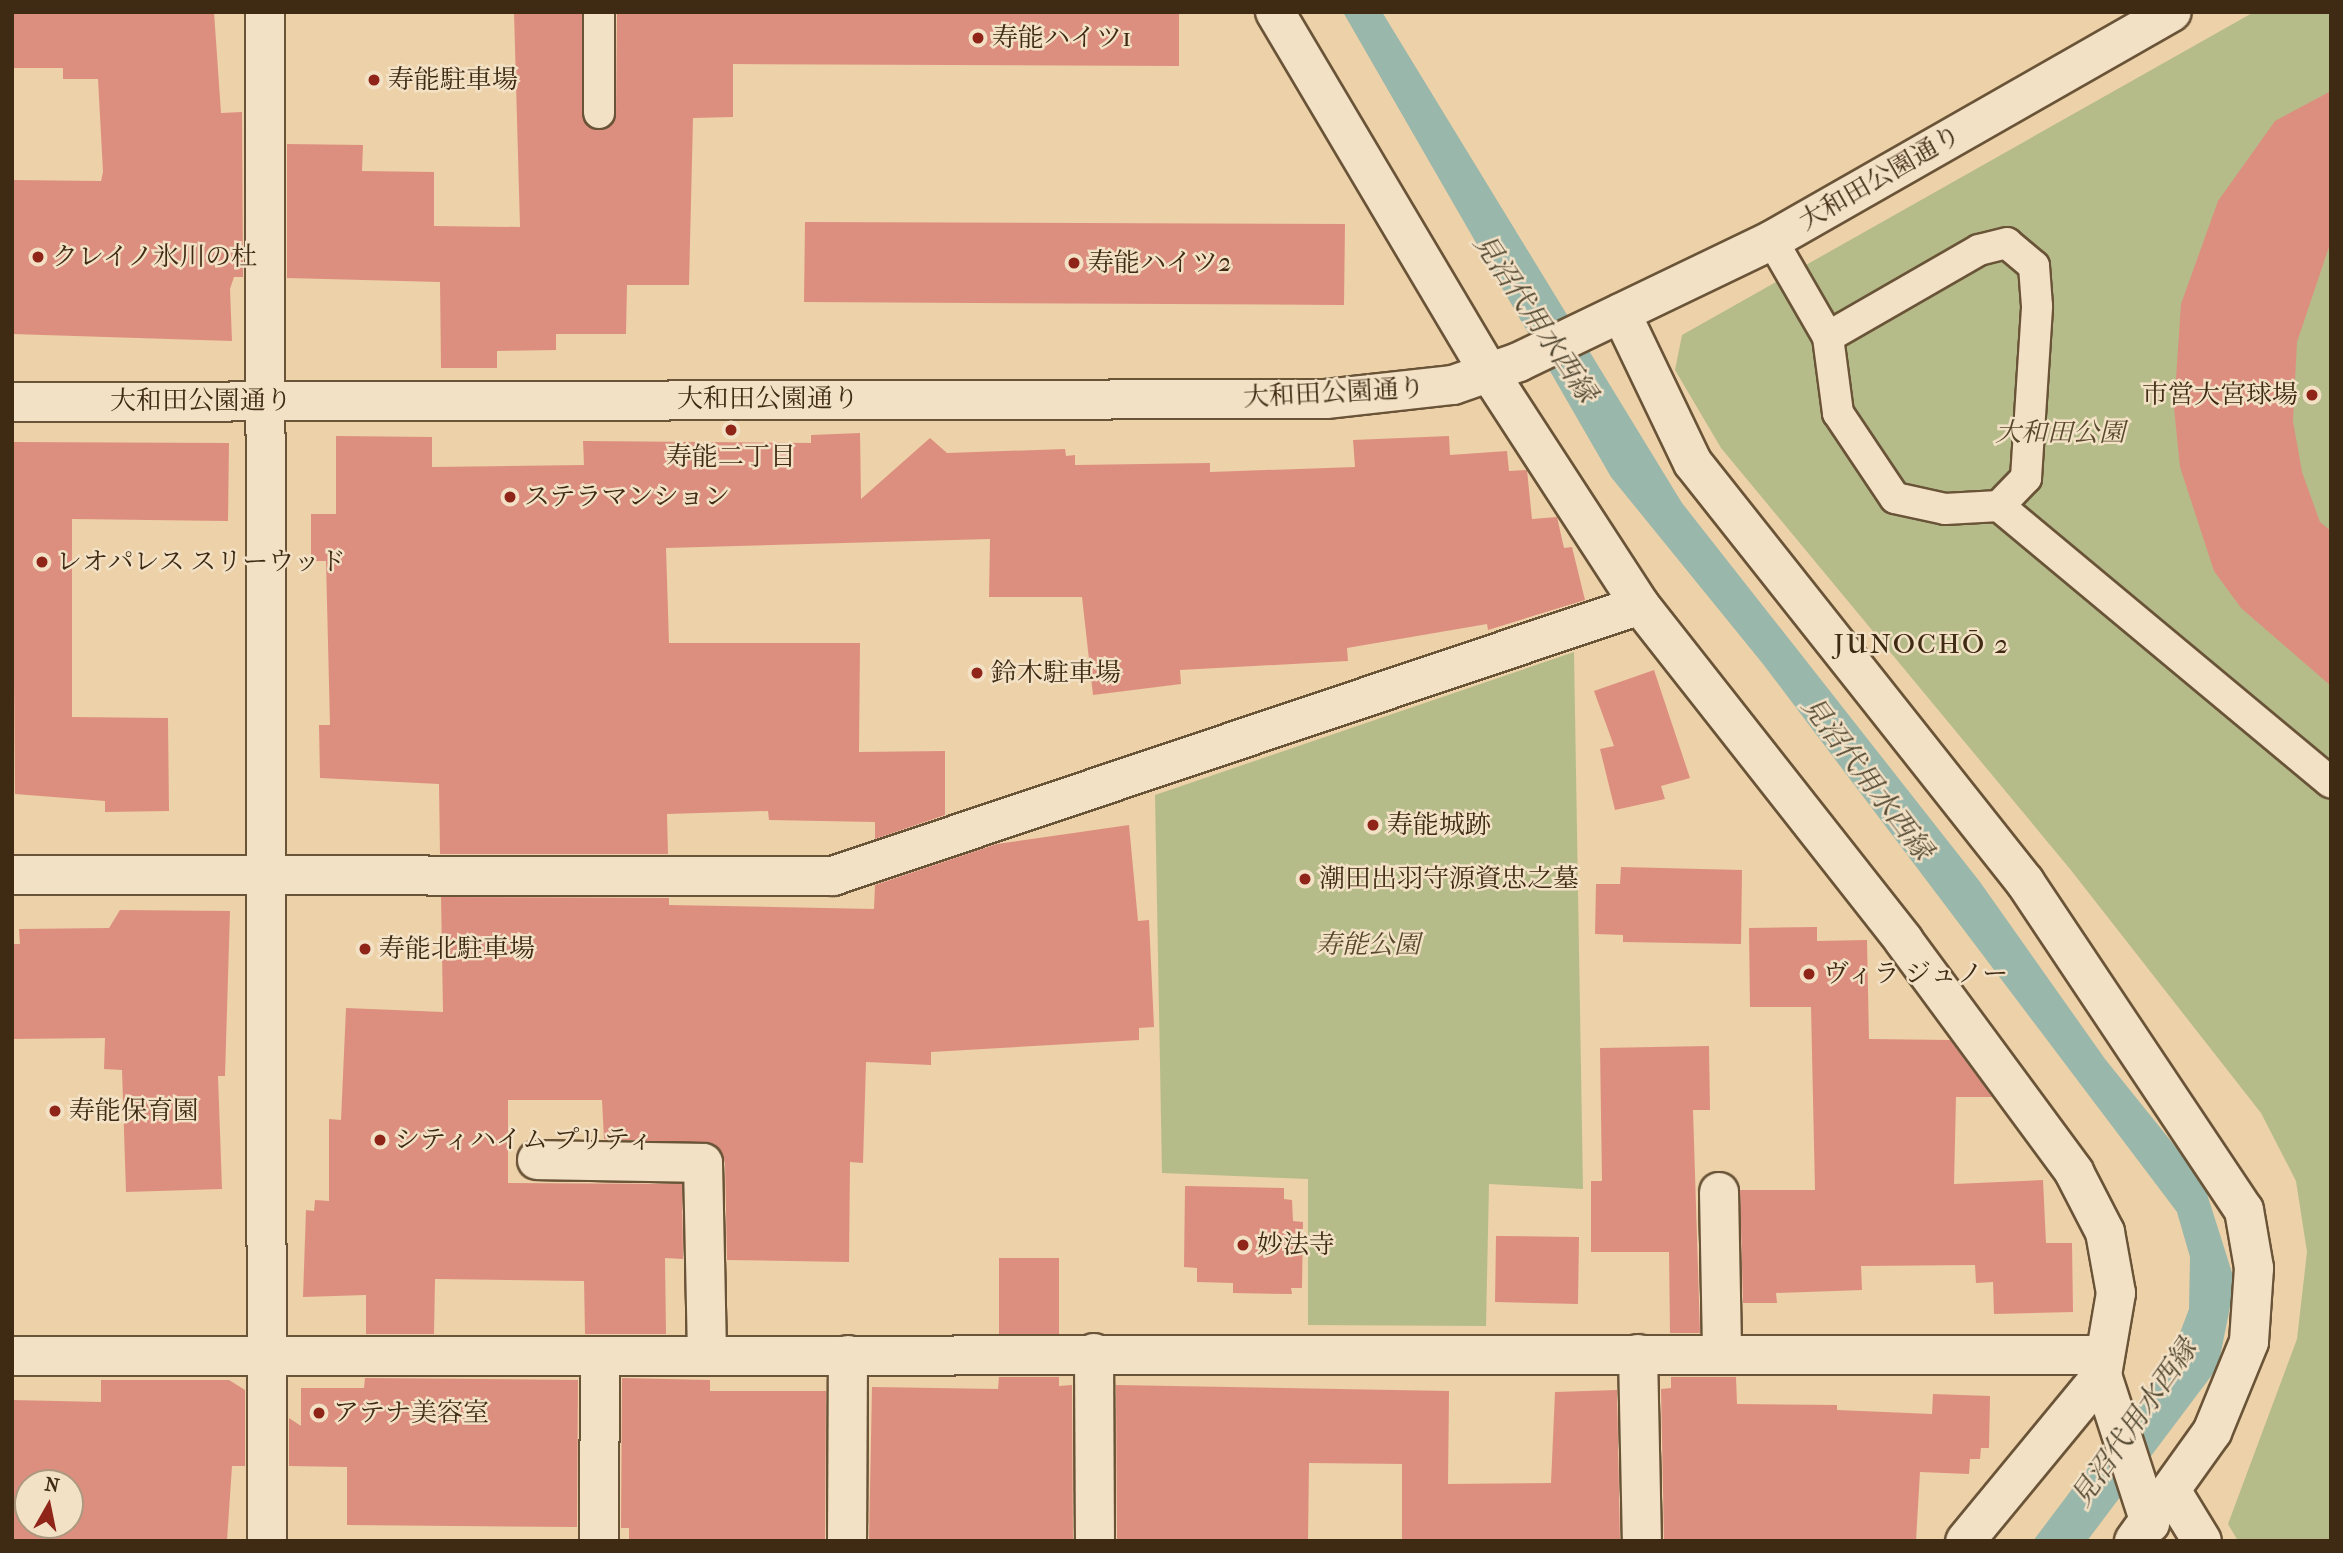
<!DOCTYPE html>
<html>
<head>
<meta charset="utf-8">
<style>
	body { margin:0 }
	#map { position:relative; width:2343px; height:1553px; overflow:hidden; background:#edd1a8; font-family:"IM FELL French Canon","Noto Serif JP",serif }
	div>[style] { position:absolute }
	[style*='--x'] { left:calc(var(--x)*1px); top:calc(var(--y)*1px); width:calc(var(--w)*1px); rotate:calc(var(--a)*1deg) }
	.green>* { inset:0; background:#b5bc8a }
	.water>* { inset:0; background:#99b7aa }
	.building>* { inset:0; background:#dd8f7f }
	.roads { filter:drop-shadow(2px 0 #6a5438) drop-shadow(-2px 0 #6a5438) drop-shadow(0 2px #6a5438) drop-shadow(0 -2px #6a5438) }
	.lane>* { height:30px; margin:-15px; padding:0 15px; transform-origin:15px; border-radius:15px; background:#f3e1c6 }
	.street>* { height:38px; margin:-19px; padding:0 19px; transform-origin:19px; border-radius:19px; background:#f3e1c6 }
	.secondary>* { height:38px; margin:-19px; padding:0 19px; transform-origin:19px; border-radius:19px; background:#f3e1c6 }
	.dots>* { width:19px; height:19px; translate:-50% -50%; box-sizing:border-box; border:4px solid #f3e1c6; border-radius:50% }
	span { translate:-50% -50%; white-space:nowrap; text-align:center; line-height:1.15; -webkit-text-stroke:5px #f3e1c6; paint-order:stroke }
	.poi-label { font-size:26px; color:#3f2b13 }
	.left { translate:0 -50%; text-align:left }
	.right { translate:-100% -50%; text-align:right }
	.street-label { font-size:26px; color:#3f2b13 }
	.park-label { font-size:26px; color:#57482b; font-style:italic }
	.water-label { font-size:28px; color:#514731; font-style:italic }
	.neighbourhood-label { font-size:28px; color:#3f2b13; letter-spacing:2px }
	.frame { position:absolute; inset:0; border:14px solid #3f2b13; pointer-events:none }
	.north { position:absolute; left:14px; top:1469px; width:70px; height:70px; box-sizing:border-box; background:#f3e1c6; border:2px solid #ab987e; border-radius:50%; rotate:9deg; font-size:19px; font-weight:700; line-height:28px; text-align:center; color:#3f2b13 }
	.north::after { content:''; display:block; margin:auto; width:24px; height:32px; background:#8f2418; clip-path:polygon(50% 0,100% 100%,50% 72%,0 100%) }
</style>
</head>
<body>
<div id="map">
	<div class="green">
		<i style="clip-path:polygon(2254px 12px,2331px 12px,2331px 1541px,2238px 1541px,2228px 1524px,2297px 1339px,2307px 1252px,2296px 1181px,2261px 1113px,2070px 869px,1721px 448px,1675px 370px,1682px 335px)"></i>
		<i style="clip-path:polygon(1574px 652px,1583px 1189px,1489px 1184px,1486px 1326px,1308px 1325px,1308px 1179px,1162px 1173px,1155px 795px)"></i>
	</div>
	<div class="water">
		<i style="clip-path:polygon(1343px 12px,1382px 12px,1682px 503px,1980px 882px,2105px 1059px,2203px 1181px,2235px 1282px,2218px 1367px,2087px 1541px,2033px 1541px,2170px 1359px,2189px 1309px,2190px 1257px,2177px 1212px,1763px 664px,1611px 477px)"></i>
	</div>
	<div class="building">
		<i style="clip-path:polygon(12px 12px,214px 12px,221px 113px,242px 112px,243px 277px,234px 277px,230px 289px,232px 341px,12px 334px,12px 180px,101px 181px,103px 172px,98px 79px,63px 79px,63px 68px,12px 68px)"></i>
		<i style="clip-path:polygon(514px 12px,582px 12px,582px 114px,598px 130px,616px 114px,617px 12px,1179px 12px,1179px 66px,733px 64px,733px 117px,693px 118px,689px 285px,627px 285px,626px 334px,556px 334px,556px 350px,497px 351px,497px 368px,441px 368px,440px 282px,287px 278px,287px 144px,363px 145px,362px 171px,434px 172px,434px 226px,520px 227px)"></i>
		<i style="clip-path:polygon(2331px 91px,2331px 241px,2297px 342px,2293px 421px,2302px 472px,2320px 522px,2331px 531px,2331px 686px,2241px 608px,2214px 571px,2180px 467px,2174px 408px,2181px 304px,2218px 201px,2275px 121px)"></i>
		<i style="clip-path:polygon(805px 222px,1345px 224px,1344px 305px,804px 302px)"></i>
		<i style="clip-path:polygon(860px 433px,861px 499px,930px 438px,947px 453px,1065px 449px,1066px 456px,1075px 455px,1075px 465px,1210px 463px,1210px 472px,1355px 467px,1353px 440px,1449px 436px,1450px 455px,1507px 451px,1509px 471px,1527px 470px,1532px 519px,1557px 517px,1564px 548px,1572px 547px,1585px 600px,1488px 630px,1487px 624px,1347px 648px,1348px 661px,1180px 670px,1181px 684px,1093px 695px,1082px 597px,989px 597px,990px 539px,666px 548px,669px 643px,860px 643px,859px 752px,945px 751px,945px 815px,875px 839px,875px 822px,769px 820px,768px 811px,667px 814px,668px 854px,440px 854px,439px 784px,320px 778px,319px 725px,330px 725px,326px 561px,311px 561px,311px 514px,336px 514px,336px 436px,432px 437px,432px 467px,584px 465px,583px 441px,811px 443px,811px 435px)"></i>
		<i style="clip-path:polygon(12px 442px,229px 443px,228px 521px,72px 519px,72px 717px,168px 718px,169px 811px,105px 812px,105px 801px,15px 794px)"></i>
		<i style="clip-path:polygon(1654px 670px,1690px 778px,1661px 786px,1665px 799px,1615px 810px,1600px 749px,1614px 746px,1594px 691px)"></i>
		<i style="clip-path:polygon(1129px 825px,1138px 921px,1149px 920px,1154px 1027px,1139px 1028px,1139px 1040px,931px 1052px,931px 1065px,866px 1062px,863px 1163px,850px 1162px,849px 1262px,727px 1260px,725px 1163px,715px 1145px,604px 1139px,602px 1100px,508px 1100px,508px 1183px,682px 1184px,683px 1259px,665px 1258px,666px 1334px,585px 1334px,584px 1281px,435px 1279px,434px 1334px,366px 1334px,366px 1295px,303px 1297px,306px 1210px,314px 1211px,315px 1200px,329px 1201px,329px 1119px,341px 1120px,346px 1008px,443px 1012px,441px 897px,669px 898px,669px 905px,874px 909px,875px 885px,997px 844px)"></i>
		<i style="clip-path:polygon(1621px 867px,1742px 870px,1741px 944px,1623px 942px,1623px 935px,1595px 934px,1596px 884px,1620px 884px)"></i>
		<i style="clip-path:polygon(120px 910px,230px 911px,225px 1076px,218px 1076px,222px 1189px,126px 1192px,122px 1070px,104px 1069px,105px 1038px,12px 1039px,12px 944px,20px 944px,19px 929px,109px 928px)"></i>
		<i style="clip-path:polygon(1817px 927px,1817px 941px,1867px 940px,1869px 1039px,1950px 1040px,1992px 1097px,1956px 1097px,1954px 1184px,2043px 1180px,2046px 1243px,2072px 1243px,2073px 1312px,1994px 1314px,1993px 1282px,1976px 1283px,1975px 1265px,1861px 1266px,1862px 1290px,1776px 1293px,1777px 1303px,1743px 1303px,1740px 1190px,1815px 1190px,1811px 1007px,1750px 1007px,1749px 928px)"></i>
		<i style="clip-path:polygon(1709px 1046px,1710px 1110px,1693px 1110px,1700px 1333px,1670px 1333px,1669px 1252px,1591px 1252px,1591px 1181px,1602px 1181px,1600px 1048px)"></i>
		<i style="clip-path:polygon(1185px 1186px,1284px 1188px,1284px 1199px,1292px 1200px,1293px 1221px,1303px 1222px,1302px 1288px,1291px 1288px,1292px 1294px,1233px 1293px,1233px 1283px,1197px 1282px,1197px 1268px,1184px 1267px)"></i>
		<i style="clip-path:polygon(1496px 1236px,1579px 1237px,1578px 1304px,1495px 1302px)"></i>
		<i style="clip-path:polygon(999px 1258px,1059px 1258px,1059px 1334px,999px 1334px)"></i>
		<i style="clip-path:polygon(999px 1377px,1059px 1377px,1059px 1386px,1072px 1385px,1073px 1541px,869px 1541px,872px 1387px,998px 1389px)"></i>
		<i style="clip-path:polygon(1671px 1377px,1736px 1377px,1737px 1404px,1837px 1405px,1837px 1410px,1932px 1414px,1933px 1394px,1990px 1396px,1989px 1448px,1981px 1448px,1980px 1459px,1970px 1459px,1969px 1474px,1920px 1472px,1916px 1541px,1664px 1541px,1661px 1389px,1671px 1388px)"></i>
		<i style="clip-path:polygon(365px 1378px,578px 1380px,577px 1527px,347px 1525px,347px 1467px,289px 1466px,289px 1418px,301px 1426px,301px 1388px,364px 1388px)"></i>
		<i style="clip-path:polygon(622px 1378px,710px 1380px,710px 1391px,826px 1391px,825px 1541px,629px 1541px,629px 1528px,621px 1528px)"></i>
		<i style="clip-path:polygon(evenodd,101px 1380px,229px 1380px,245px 1390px,245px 1466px,232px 1466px,227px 1541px,12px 1541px,12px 1400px,101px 1402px,101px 1380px,28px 1483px,70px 1483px,70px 1525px,28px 1525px,28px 1483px)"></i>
		<i style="clip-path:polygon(1116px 1385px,1449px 1391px,1448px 1484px,1551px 1483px,1555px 1392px,1617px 1390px,1620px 1541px,1402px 1541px,1402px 1464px,1309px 1463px,1308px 1541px,1117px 1541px)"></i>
	</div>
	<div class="roads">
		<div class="lane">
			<i style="--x:599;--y:12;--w:101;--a:90"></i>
			<i style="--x:1772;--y:240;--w:112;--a:60"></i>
			<i style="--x:1828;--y:337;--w:77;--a:82.5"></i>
			<i style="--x:1838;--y:413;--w:102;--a:56.2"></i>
			<i style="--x:1895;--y:498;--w:51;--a:12.4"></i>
			<i style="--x:1945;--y:509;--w:54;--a:-3.2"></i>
			<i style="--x:1999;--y:506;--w:39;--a:-46"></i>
			<i style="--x:2026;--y:478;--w:172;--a:-86.3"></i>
			<i style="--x:2037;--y:306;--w:40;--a:-94.3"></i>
			<i style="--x:2034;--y:266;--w:35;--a:-140"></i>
			<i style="--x:2007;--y:243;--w:29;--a:166"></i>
			<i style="--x:1979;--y:250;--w:174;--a:150.1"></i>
			<i style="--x:1999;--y:506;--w:432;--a:39.8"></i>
		</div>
		<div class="street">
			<i style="--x:265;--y:12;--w:1529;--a:89.93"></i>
			<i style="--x:1275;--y:12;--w:421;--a:59.3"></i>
			<i style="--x:1490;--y:374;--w:275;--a:57"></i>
			<i style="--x:1640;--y:605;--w:427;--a:51.8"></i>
			<i style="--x:1904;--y:941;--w:287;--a:53.6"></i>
			<i style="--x:2074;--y:1172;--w:68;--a:62.7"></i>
			<i style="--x:2105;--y:1232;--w:62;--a:79.8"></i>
			<i style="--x:2116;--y:1293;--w:83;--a:99.7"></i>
			<i style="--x:2102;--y:1375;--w:215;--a:129.5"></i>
			<i style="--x:1621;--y:313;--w:166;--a:64.4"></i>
			<i style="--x:1693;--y:463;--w:535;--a:51.61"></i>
			<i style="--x:2025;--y:882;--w:394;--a:56.3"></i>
			<i style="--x:2244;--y:1210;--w:59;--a:80.2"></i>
			<i style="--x:2254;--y:1268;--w:74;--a:93.9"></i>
			<i style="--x:2249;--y:1342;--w:97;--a:112.3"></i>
			<i style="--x:2212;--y:1432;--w:134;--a:125.6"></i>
			<i style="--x:12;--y:875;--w:821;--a:0.07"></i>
			<i style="--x:833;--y:876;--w:851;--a:-18.56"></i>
			<i style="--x:537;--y:1160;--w:166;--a:1"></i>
			<i style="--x:703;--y:1163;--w:193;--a:88.8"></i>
			<i style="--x:1719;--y:1192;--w:162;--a:88.9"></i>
			<i style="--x:1094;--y:1353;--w:188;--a:89.7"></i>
			<i style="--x:1638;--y:1354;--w:187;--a:88.8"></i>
			<i style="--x:12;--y:1356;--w:2093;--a:-0.03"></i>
			<i style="--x:2102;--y:1375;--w:156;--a:72"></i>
			<i style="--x:2172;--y:1492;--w:57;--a:58.5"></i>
			<i style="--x:599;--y:1541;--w:185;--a:-89.7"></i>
			<i style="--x:847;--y:1541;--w:186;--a:-89.7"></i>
		</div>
		<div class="secondary">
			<i style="--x:12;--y:402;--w:1314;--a:-0.13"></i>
			<i style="--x:1326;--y:399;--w:128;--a:-6.3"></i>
			<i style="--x:1453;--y:385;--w:70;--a:-19.2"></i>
			<i style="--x:1519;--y:362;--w:281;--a:-25.7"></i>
			<i style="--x:1772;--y:240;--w:460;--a:-29.7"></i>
		</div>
	</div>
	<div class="dots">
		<i style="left:978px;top:38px;background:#8f2418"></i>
		<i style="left:374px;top:80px;background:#8f2418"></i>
		<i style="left:38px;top:257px;background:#8f2418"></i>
		<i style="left:1074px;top:263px;background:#8f2418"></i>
		<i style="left:2312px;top:395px;background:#8f2418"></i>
		<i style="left:731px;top:430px;background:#8f2418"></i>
		<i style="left:510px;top:497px;background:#8f2418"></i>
		<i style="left:42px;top:562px;background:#8f2418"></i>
		<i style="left:977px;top:673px;background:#8f2418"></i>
		<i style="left:1373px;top:825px;background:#8f2418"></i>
		<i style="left:1305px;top:879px;background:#8f2418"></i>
		<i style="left:365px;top:949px;background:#8f2418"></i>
		<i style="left:1809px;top:974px;background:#8f2418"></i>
		<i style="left:55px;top:1111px;background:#8f2418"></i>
		<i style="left:380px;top:1140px;background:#8f2418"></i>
		<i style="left:1243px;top:1245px;background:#8f2418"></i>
		<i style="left:319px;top:1413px;background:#8f2418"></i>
	</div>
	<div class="poi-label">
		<span class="left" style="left:992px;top:38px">寿能ハイツ1</span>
		<span class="left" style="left:388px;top:80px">寿能駐車場</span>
		<span class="left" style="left:52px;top:257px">クレイノ氷川の杜</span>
		<span class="left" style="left:1088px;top:263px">寿能ハイツ2</span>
		<span class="right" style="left:2298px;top:395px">市営大宮球場</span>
		<span style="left:731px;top:457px">寿能二丁目</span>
		<span class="left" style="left:524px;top:497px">ステラマンション</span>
		<span class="left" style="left:56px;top:562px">レオパレス スリーウッド</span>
		<span class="left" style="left:991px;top:673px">鈴木駐車場</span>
		<span class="left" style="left:1387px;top:825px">寿能城跡</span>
		<span class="left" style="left:1319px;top:879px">潮田出羽守源資忠之墓</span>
		<span class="left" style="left:379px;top:949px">寿能北駐車場</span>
		<span class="left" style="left:1823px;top:974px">ヴィラ ジュノー</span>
		<span class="left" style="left:69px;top:1111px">寿能保育園</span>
		<span class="left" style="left:394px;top:1140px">シティハイム プリティ</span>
		<span class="left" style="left:1257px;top:1245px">妙法寺</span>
		<span class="left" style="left:333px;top:1413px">アテナ美容室</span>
	</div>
	<div class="street-label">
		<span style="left:1880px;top:178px;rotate:-30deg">大和田公園通り</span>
		<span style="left:1334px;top:393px;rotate:-3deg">大和田公園通り</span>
		<span style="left:768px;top:399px">大和田公園通り</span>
		<span style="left:201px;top:401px">大和田公園通り</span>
	</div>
	<div class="park-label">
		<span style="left:2060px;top:433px">大和田公園</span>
		<span style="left:1368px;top:945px">寿能公園</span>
	</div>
	<div class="water-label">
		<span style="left:1535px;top:318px;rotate:56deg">見沼代用水西縁</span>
		<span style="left:1867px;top:778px;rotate:53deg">見沼代用水西縁</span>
		<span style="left:2134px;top:1423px;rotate:-55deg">見沼代用水西縁</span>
	</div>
	<div class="neighbourhood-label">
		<span style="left:1922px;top:644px">JUNOCHŌ 2</span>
	</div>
	<div class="frame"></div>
	<div class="north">N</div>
</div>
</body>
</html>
